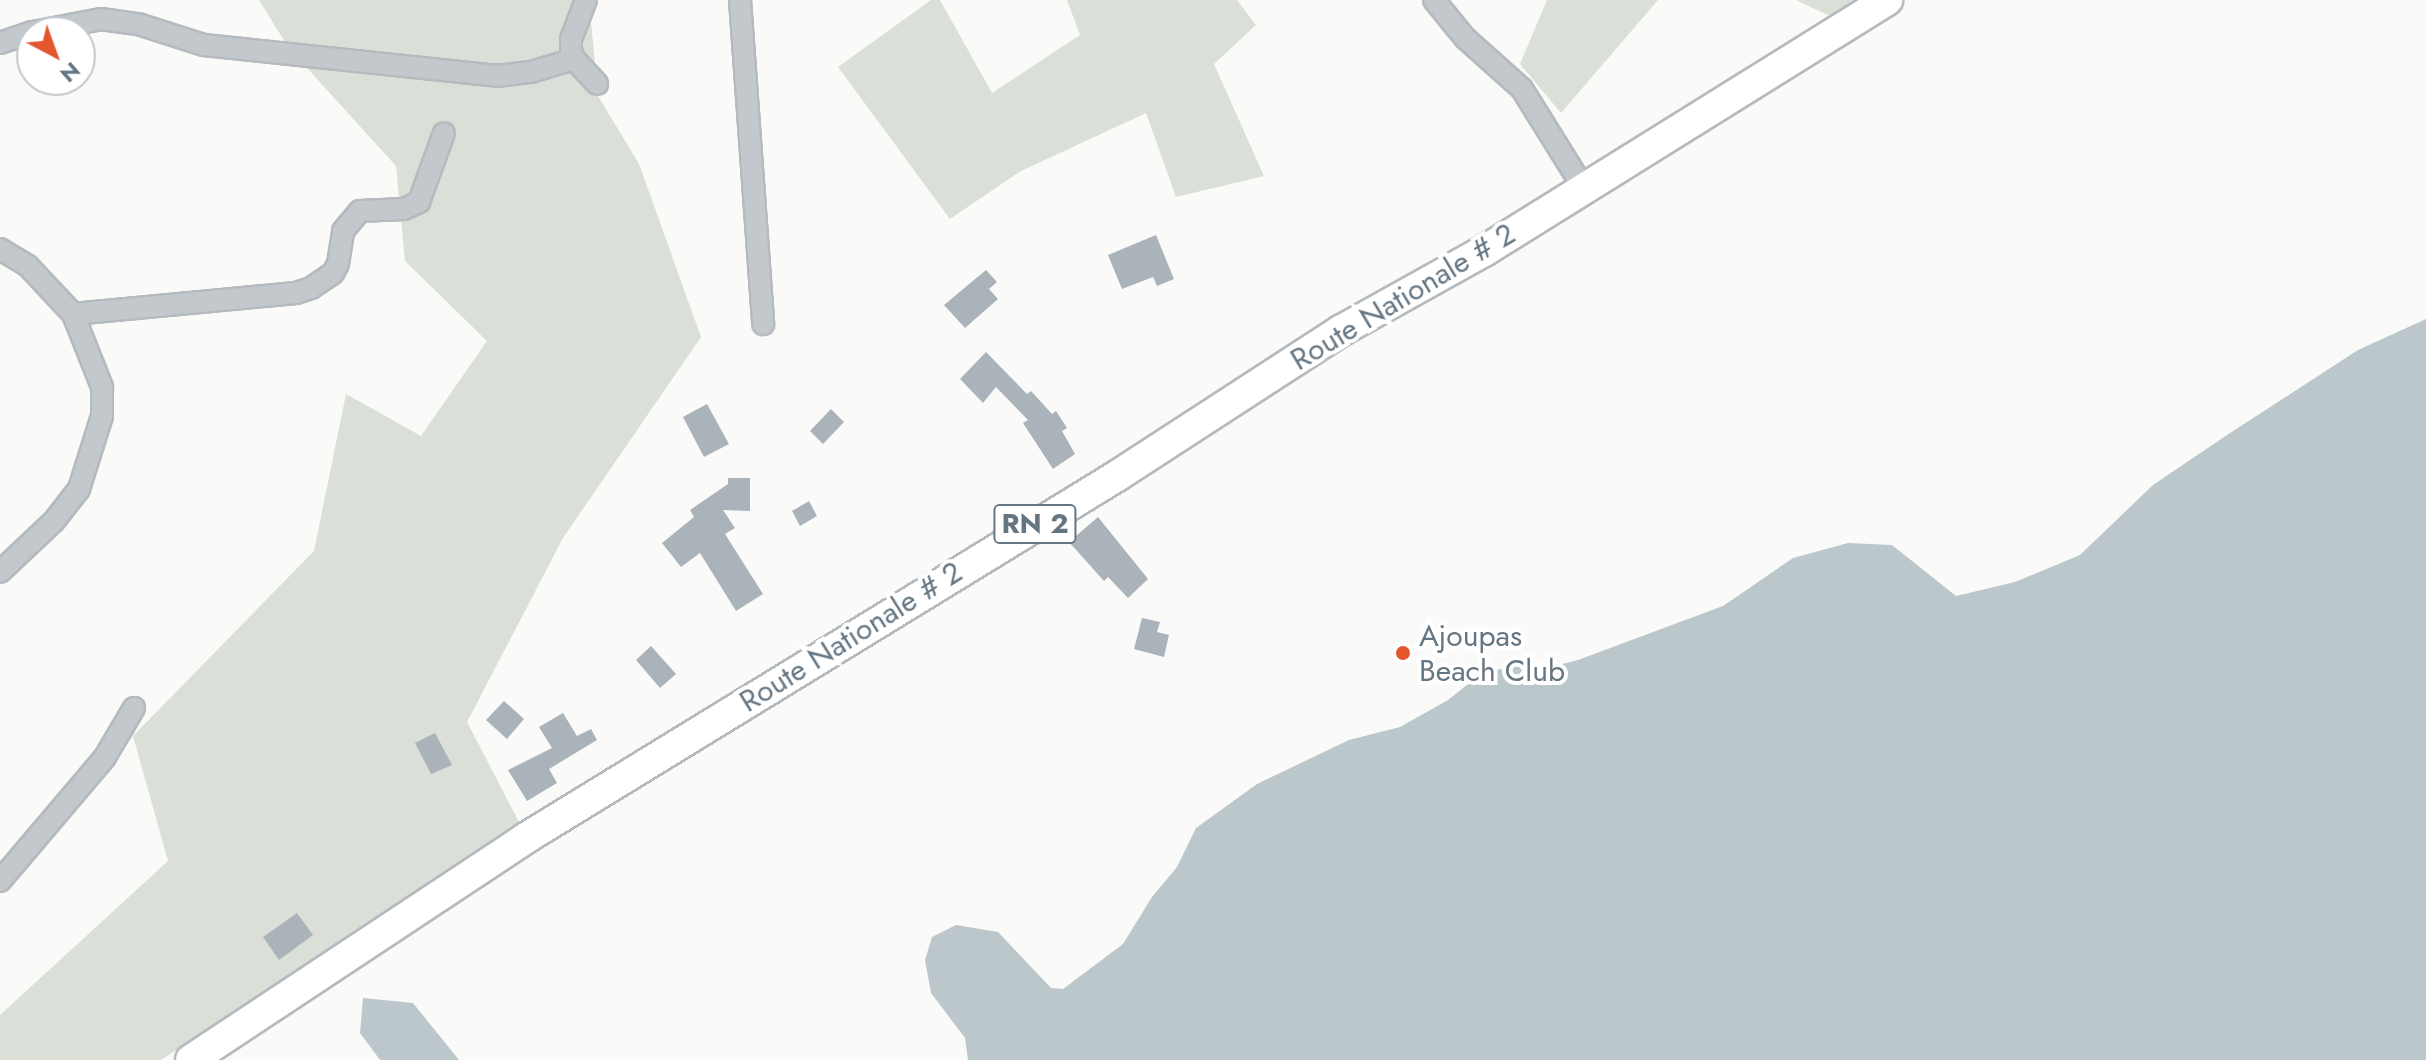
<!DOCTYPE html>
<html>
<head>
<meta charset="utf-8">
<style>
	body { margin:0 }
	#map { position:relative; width:2426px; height:1060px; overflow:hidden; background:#fafaf8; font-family:Jost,sans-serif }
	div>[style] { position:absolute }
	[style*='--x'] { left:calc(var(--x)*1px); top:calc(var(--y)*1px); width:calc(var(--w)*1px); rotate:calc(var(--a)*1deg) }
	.green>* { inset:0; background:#dadfd7 }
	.water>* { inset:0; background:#bbc7cb }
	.building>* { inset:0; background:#aab3b9 }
	.roads { filter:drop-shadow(2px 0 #b5babe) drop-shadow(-2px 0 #b5babe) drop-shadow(0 2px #b5babe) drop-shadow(0 -2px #b5babe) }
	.minor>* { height:20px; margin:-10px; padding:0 10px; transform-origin:10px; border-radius:10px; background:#c3c8cc }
	.primary>* { height:30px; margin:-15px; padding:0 15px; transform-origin:15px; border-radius:15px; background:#fff }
	.dots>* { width:22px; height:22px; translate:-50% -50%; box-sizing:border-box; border:4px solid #fff; border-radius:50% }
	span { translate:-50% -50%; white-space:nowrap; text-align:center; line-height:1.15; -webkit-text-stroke:8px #fff; paint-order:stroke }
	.shield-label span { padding:2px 6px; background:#fff; border:2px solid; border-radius:6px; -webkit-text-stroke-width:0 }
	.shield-label { font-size:28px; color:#657683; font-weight:700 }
	.street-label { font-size:30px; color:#657683 }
	.poi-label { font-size:30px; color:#657683 }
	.left { translate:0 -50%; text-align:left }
	.north { position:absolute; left:16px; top:16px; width:80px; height:80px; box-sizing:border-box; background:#fff; border:2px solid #c1c8cd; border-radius:50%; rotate:139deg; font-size:22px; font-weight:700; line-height:32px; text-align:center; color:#657683 }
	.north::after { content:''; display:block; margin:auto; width:28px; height:36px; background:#e4572e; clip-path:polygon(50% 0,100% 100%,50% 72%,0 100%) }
</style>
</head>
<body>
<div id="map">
	<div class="green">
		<i style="clip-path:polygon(259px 0,589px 0,598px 96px,639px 164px,701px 337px,563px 538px,467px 722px,519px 822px,161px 1060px,0 1060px,0 1015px,168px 861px,133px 736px,314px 551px,346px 394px,421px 436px,487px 341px,405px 261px,396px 166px,288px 47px)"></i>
		<i style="clip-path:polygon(931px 0,940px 0,992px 93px,1080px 35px,1067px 0,1237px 0,1256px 25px,1214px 64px,1264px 176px,1176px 197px,1146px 113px,1019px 172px,950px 219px,838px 67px)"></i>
		<i style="clip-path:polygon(1547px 0,1658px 0,1561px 113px,1520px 64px)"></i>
		<i style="clip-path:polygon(1796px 0,1853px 0,1830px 16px)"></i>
	</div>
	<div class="water">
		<i style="clip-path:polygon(2426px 319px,2426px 1060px,968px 1060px,965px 1038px,931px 993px,925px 960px,932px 937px,956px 925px,998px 932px,1051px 988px,1063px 989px,1123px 944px,1152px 897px,1177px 867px,1196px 828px,1257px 784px,1349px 740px,1400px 727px,1448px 700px,1482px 673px,1524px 664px,1551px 667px,1578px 660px,1723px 606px,1793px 558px,1848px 543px,1892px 545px,1956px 596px,2015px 582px,2080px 555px,2153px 485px,2230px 433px,2358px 350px)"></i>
		<i style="clip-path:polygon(363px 998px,413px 1003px,459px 1060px,380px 1060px,360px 1033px)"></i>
	</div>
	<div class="building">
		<i style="clip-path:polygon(1156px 235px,1174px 279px,1157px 286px,1153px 277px,1122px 289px,1108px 255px)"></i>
		<i style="clip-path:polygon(986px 270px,997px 282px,989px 289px,998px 299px,965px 328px,944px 305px)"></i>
		<i style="clip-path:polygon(986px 352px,1027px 394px,1031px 391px,1052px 414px,1056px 411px,1067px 428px,1062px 431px,1075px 454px,1053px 469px,1023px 423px,1028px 420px,996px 387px,983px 403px,960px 379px)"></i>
		<i style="clip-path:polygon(707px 404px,729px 444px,704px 457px,683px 417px)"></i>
		<i style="clip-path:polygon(831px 409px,844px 422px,823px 444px,810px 431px)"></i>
		<i style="clip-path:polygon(728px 478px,750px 478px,750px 511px,723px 510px,735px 528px,725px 534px,763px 594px,736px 611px,700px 553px,681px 567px,662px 543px,694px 517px,690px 510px,728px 484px)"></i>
		<i style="clip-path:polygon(809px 501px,817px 516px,800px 526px,792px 511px)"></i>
		<i style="clip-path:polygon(1098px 517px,1148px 579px,1128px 598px,1108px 577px,1104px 581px,1069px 542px)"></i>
		<i style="clip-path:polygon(1142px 618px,1160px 622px,1157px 632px,1169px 635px,1164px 657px,1134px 649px)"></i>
		<i style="clip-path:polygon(651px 646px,676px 674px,660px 688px,636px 660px)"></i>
		<i style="clip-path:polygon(504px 701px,524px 719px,507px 739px,486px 720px)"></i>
		<i style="clip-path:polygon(563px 713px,577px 736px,591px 729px,597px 740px,549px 769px,557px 783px,527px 801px,508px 770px,552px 748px,539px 727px)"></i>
		<i style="clip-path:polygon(435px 733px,452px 765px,431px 774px,415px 743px)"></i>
		<i style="clip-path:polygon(297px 913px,313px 935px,279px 960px,263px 937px)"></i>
	</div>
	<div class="roads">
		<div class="minor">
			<i style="--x:586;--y:0;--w:42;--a:111"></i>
			<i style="--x:571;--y:39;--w:11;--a:90"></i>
			<i style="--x:571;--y:50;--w:9;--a:72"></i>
			<i style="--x:574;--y:59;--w:34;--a:47"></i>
			<i style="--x:740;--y:0;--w:325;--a:85.9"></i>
			<i style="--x:1434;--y:0;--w:49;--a:50.8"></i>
			<i style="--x:1465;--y:38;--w:76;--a:41.8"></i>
			<i style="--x:1522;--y:89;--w:115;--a:58.1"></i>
			<i style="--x:33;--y:32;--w:69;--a:-10.8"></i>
			<i style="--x:101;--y:19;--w:37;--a:8"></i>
			<i style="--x:138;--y:24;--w:69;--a:17.7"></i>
			<i style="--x:204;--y:45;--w:295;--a:6"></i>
			<i style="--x:497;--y:76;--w:34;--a:-7"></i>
			<i style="--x:531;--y:72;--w:45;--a:-16.8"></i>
			<i style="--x:0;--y:43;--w:34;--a:-19"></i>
			<i style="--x:0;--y:249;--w:33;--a:31"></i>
			<i style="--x:28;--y:266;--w:66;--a:46.8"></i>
			<i style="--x:73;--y:314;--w:79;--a:68.3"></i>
			<i style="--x:102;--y:387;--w:29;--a:90"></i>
			<i style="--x:102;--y:416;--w:77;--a:107.5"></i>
			<i style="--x:79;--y:489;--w:41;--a:128"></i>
			<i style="--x:54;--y:521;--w:74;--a:136.6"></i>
			<i style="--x:73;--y:314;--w:224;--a:-5.4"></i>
			<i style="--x:296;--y:293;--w:16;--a:-18"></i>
			<i style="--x:311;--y:288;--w:27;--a:-34"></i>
			<i style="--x:333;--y:273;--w:10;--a:-61"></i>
			<i style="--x:338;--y:264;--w:33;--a:-81"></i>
			<i style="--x:343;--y:231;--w:26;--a:-50"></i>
			<i style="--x:360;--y:211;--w:44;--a:-2.6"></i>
			<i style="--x:404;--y:209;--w:17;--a:-25"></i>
			<i style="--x:419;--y:202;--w:73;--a:-70.1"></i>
			<i style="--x:0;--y:881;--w:162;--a:-49.7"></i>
			<i style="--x:105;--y:757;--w:57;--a:-59.4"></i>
		</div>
		<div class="primary">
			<i style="--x:191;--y:1060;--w:402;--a:-33.5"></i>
			<i style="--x:526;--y:838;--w:693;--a:-31.49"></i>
			<i style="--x:1117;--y:476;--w:268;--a:-33"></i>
			<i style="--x:1342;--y:330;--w:162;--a:-29.1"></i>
			<i style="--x:1484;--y:251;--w:475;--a:-31.9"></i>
		</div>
	</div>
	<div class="dots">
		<i style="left:1403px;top:653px;background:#e4572e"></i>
	</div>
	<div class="shield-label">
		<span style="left:1035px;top:524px">RN 2</span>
	</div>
	<div class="street-label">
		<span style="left:1403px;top:297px;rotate:-31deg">Route Nationale # 2</span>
		<span style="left:851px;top:637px;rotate:-32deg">Route Nationale # 2</span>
	</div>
	<div class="poi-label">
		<span class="left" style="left:1419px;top:653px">Ajoupas<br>Beach Club</span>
	</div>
	<div class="north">N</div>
</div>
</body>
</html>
